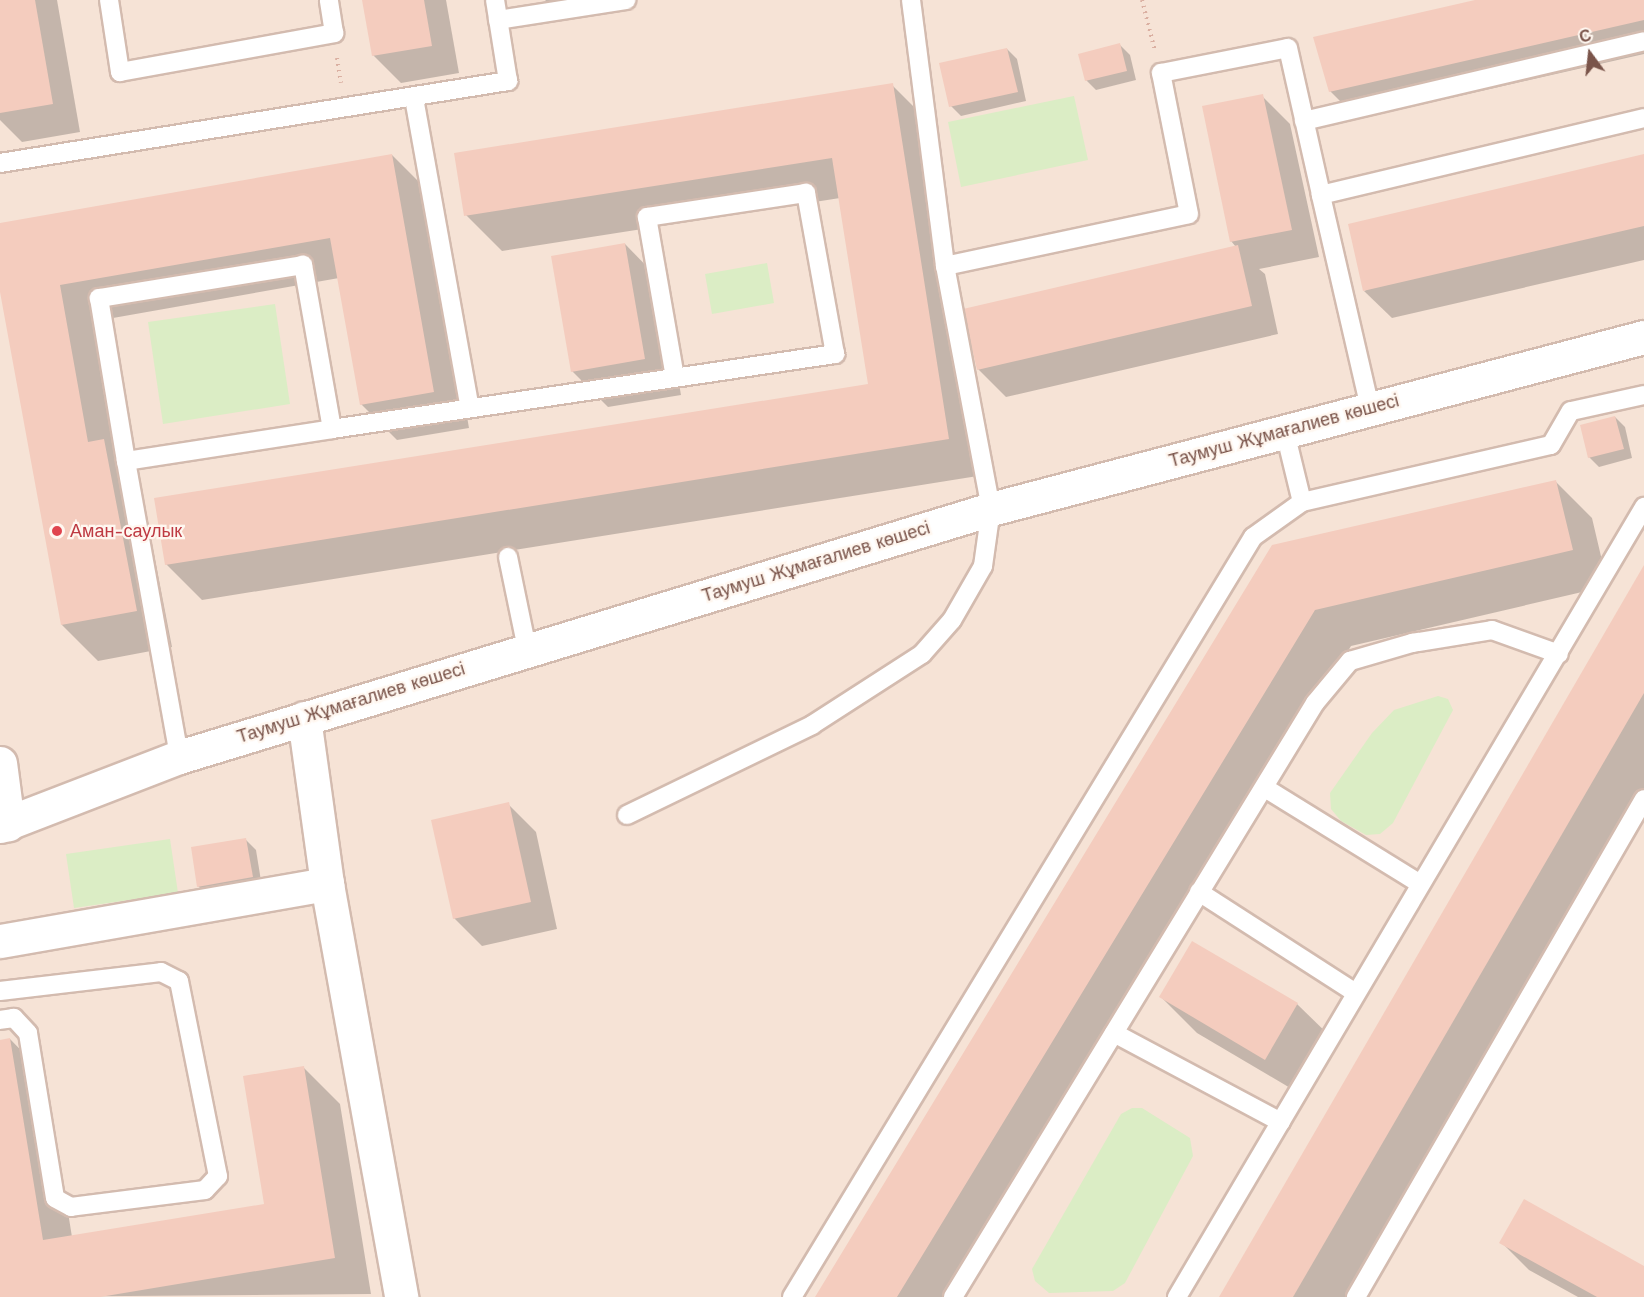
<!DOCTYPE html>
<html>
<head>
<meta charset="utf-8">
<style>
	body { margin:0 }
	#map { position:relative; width:1644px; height:1297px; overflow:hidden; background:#fdf2e8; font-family:"Work Sans",sans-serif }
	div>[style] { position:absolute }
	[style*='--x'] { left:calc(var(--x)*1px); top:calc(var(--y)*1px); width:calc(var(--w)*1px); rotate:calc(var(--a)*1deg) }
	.residential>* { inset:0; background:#f6e3d6 }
	.green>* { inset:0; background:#dbedc5 }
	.shadow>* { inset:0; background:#0003 }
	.building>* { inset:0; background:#f4ccbe }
	.path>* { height:4px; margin-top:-2px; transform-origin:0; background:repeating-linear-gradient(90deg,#daafa1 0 1.5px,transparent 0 6px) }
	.roads { filter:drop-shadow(2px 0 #d3bbaf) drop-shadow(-2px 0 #d3bbaf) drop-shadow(0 2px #d3bbaf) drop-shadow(0 -2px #d3bbaf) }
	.service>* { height:18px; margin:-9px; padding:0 9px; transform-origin:9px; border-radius:9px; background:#fff }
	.minor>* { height:33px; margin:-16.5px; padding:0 16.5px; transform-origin:16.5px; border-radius:16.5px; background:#fff }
	.dots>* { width:16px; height:16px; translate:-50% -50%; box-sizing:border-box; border:3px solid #fff7f0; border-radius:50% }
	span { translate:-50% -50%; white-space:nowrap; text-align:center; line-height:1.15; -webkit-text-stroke:4.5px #fff7f0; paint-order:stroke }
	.street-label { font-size:18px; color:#7a544a }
	.health-label { font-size:18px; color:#be3a42 }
	.left { translate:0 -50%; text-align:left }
	.north { position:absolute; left:1560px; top:24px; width:60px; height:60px; -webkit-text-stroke:4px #fff7f0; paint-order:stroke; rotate:345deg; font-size:16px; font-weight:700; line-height:24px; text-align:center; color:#7a544a }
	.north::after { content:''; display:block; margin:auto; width:21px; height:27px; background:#7a544a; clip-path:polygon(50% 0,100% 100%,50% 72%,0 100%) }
</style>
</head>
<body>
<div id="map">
	<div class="residential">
		<i style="clip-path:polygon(0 0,1644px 0,1644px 1297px,0 1297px)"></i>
	</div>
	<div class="green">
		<i style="clip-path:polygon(1074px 96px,1088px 160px,961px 187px,948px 122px)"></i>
		<i style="clip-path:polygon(767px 263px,774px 303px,712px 314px,705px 274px)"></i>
		<i style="clip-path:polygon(275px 304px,290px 404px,163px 424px,148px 322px)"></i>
		<i style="clip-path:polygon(1438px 696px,1448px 699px,1453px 710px,1393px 823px,1380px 834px,1366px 835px,1341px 821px,1331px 809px,1330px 793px,1372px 733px,1394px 710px)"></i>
		<i style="clip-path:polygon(170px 839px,178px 893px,74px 908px,66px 854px)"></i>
		<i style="clip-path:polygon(1132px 1108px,1142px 1108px,1190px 1138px,1193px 1156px,1125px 1283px,1113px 1291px,1049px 1293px,1035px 1281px,1032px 1269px,1121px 1114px)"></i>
	</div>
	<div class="shadow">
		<i style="clip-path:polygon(0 0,57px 0,80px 132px,22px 142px,0 120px)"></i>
		<i style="clip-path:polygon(364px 0,446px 0,459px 73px,401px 83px,373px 55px)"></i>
		<i style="clip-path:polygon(545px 0,575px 0,549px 4px)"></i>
		<i style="clip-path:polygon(1481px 0,1644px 0,1644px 54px,1358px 119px,1330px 91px)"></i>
		<i style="clip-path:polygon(1120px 45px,1130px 55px,1136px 80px,1096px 90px,1086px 80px)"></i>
		<i style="clip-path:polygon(1007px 49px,1017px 59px,1026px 101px,961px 116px,951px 106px)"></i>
		<i style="clip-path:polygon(892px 85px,928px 121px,984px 475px,202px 600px,166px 564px,870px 385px,840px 198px,502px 251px,466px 215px)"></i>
		<i style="clip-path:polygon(1262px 96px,1290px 124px,1319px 257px,1259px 269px,1265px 274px,1278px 334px,1006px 397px,978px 369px,1236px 247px,1231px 241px)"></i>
		<i style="clip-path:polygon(392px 155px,428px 191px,469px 428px,397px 440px,361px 404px,339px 278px,96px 321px,120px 457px,139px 477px,172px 647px,98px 661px,62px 625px,0 282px,0 225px)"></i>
		<i style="clip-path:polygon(1644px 156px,1644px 260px,1392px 318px,1364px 291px)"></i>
		<i style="clip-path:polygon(625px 244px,661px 281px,681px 395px,608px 407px,572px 371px)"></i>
		<i style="clip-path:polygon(1615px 417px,1625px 427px,1632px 458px,1599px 467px,1589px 457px)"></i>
		<i style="clip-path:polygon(1556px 482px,1592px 518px,1608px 586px,1351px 646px,954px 1297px,817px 1297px,1273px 547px)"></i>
		<i style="clip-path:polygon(1644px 568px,1644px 791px,1350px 1297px,1221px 1297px)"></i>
		<i style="clip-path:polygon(508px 804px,536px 832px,557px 929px,482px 946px,454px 918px)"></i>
		<i style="clip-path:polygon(246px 840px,256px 850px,262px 887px,208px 896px,198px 886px)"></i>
		<i style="clip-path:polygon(1193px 943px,1297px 1004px,1334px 1040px,1302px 1095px,1197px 1033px,1161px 997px)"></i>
		<i style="clip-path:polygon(10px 1039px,46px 1076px,72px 1237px,266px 1205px,303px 1067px,340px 1104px,371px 1294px,0 1297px,0 1041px)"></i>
		<i style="clip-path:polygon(1501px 1242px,1644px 1268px,1644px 1297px,1578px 1297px,1529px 1270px)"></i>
	</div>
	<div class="building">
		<i style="clip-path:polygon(0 0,35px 0,53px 104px,0 113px)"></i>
		<i style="clip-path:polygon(362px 0,424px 0,432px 46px,372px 56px)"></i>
		<i style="clip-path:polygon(1475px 0,1644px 0,1644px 20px,1329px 92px,1313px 37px)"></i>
		<i style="clip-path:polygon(1120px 43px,1127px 71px,1085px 81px,1078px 54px)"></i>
		<i style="clip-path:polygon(1007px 48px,1018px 92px,949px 107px,939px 63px)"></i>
		<i style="clip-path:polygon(893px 83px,949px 439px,165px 565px,154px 498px,868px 384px,832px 158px,464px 216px,454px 153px)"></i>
		<i style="clip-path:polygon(1263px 94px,1292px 230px,1230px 242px,1202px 106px)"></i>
		<i style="clip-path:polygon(392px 154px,434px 392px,360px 405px,330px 238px,60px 285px,88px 442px,104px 439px,137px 611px,61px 625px,0 292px,0 223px)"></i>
		<i style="clip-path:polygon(1644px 154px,1644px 226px,1363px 291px,1348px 224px)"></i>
		<i style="clip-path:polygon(625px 243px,645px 359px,571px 372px,551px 256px)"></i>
		<i style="clip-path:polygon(1238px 245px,1252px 306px,977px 370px,963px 309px)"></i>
		<i style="clip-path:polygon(1615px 416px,1624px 449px,1588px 458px,1580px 425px)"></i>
		<i style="clip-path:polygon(1556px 480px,1573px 550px,1315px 610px,897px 1297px,815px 1297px,1272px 545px)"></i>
		<i style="clip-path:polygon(1644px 565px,1644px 693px,1293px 1297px,1219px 1297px)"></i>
		<i style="clip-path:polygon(509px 802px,531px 902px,453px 919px,431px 820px)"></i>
		<i style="clip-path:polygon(246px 838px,253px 877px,197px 887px,191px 847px)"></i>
		<i style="clip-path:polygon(1192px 941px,1298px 1003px,1265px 1060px,1159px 997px)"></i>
		<i style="clip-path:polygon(10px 1038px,43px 1240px,264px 1204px,243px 1076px,304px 1066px,335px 1258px,100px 1297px,0 1297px,0 1040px)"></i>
		<i style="clip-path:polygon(1524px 1199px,1644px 1266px,1644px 1297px,1597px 1297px,1499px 1243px)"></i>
	</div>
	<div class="path">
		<i style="--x:1142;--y:0;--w:53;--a:75.7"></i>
		<i style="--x:337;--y:58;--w:25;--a:81"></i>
	</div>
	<div class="roads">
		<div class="service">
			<i style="--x:109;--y:0;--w:73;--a:81.3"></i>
			<i style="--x:120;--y:72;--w:218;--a:-10.3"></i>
			<i style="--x:334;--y:33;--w:33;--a:-99"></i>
			<i style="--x:911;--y:0;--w:268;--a:82.7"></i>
			<i style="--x:498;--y:20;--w:130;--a:-8.9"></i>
			<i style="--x:414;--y:98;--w:315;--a:79.8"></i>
			<i style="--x:1304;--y:121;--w:349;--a:-13.2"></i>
			<i style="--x:0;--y:163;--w:515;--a:-9.17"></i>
			<i style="--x:508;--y:81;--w:82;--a:-99.1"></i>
			<i style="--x:1370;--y:408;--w:219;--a:-103"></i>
			<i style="--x:1321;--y:195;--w:332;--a:-13.4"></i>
			<i style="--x:332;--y:429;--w:509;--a:-8.48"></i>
			<i style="--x:835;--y:354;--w:164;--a:-100.2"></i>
			<i style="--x:806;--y:193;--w:161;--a:171.4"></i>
			<i style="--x:647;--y:217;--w:162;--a:80.1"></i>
			<i style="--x:126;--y:461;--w:208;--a:-8.8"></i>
			<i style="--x:332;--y:429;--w:167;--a:-100"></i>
			<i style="--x:303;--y:265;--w:207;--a:170.8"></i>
			<i style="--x:99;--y:298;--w:165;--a:80.6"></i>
			<i style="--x:126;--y:461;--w:301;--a:79.8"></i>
			<i style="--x:1302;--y:502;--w:255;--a:-12.9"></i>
			<i style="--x:1551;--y:445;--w:39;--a:-60"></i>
			<i style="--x:1571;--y:411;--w:75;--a:-12.4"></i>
			<i style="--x:508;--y:557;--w:94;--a:78.3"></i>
			<i style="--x:1265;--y:788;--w:181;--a:31.7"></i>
			<i style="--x:627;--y:815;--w:206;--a:-25.9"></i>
			<i style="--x:812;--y:725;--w:131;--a:-32.8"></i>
			<i style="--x:922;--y:654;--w:45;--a:-48.6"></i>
			<i style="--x:952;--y:620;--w:62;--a:-60.1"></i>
			<i style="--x:983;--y:566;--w:58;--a:-82"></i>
			<i style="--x:991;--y:509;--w:247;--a:-100.7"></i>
			<i style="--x:945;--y:266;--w:249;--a:-12"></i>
			<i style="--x:1189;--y:214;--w:144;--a:-101.2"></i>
			<i style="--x:1161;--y:73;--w:129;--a:-11.1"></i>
			<i style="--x:1288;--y:48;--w:151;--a:77.3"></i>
			<i style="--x:1199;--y:892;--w:184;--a:32.8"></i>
			<i style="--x:0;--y:991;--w:162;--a:-6.7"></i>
			<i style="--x:161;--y:972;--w:20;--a:27"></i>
			<i style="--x:179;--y:981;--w:199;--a:78.7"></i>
			<i style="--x:218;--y:1176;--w:19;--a:133"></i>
			<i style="--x:205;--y:1190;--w:135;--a:172.8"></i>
			<i style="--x:71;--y:1207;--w:18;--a:-151"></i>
			<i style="--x:55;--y:1198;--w:167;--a:-99.3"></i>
			<i style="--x:28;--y:1033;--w:21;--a:-133"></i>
			<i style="--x:14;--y:1018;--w:14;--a:172"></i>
			<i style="--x:1114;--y:1033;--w:189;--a:28.1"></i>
			<i style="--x:792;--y:1297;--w:889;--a:-58.76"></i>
			<i style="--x:1253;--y:537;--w:60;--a:-35.5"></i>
			<i style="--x:1302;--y:502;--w:72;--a:-103.7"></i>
			<i style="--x:953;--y:1297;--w:696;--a:-58.64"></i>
			<i style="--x:1315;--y:703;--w:55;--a:-50.2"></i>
			<i style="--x:1350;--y:661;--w:65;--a:-16.2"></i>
			<i style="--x:1412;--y:643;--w:81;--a:-9.2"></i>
			<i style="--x:1492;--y:630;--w:71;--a:19.7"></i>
			<i style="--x:1177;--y:1297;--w:918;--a:-59.41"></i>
			<i style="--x:1356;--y:1297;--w:575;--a:-59.96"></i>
		</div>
		<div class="minor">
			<i style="--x:304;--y:718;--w:168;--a:82.1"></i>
			<i style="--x:327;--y:884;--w:420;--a:79.8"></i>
			<i style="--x:0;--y:763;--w:62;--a:82.5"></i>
			<i style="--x:0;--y:826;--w:192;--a:-21.1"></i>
			<i style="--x:179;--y:757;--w:849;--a:-16.98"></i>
			<i style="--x:991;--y:509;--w:675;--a:-14.76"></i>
			<i style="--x:0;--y:941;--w:332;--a:-9.9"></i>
		</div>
	</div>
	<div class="dots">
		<i style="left:57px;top:531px;background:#e0444e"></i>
	</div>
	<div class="street-label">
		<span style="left:1284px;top:431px;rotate:-15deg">Таумуш Жұмағалиев көшесі</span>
		<span style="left:816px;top:562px;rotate:-17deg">Таумуш Жұмағалиев көшесі</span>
		<span style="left:351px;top:703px;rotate:-17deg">Таумуш Жұмағалиев көшесі</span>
	</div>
	<div class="health-label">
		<span class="left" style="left:70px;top:531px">Аман-саулык</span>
	</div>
	<div class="north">С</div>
</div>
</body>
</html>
